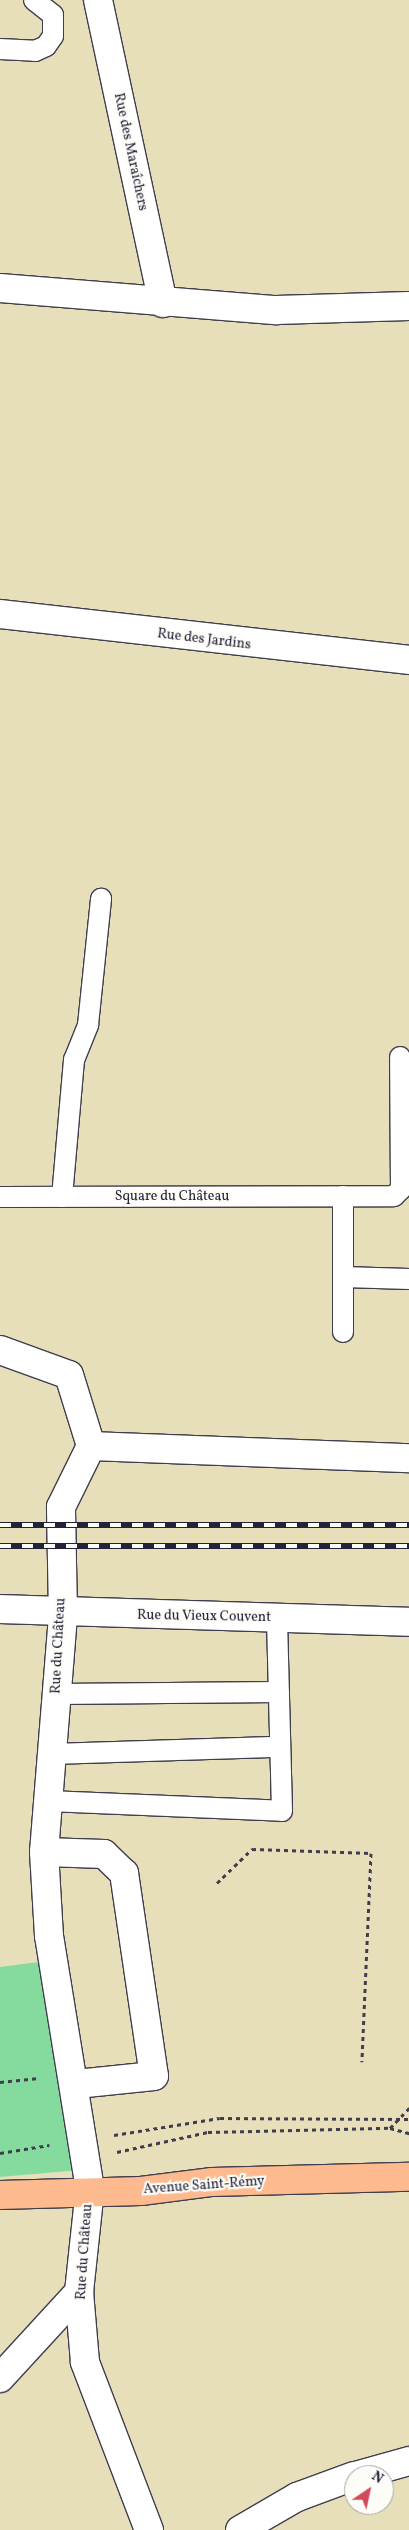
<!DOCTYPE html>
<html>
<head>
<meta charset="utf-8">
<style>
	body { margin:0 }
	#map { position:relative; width:409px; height:2530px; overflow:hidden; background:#e7dfb9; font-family:Vollkorn,serif }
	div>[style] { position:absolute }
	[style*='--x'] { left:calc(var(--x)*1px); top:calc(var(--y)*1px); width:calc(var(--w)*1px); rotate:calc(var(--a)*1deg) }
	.green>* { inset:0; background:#85db9d }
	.path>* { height:3px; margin-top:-1.5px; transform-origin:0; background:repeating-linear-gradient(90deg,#403e4e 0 4px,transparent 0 8px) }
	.roads { filter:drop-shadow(1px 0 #403e4e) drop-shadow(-1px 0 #403e4e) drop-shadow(0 1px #403e4e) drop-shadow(0 -1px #403e4e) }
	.service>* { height:20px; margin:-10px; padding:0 10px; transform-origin:10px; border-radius:10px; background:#fff }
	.minor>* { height:28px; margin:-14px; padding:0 14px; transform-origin:14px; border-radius:14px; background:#fff }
	.primary>* { height:28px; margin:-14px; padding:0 14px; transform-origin:14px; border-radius:14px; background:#fcba8e }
	.rail>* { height:5.5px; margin-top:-2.75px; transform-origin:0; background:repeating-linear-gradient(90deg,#fdfcf7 0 11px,#22223b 0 22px); box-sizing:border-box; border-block:1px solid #22223b }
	span { translate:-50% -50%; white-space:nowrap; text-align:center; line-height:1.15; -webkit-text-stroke:4.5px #fdfcf7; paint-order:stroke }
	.street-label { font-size:14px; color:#22223b }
	.north { position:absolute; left:344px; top:2465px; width:50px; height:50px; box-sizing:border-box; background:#fdfcf7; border:1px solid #a5a5ac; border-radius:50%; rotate:34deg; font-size:14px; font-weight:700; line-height:20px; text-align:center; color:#22223b }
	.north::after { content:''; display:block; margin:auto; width:18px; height:22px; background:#d1495b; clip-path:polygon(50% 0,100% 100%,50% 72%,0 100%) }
</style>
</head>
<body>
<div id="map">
	<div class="green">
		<i style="clip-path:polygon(54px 1960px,80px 2170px,0 2177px,0 1967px)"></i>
	</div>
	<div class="path">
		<i style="--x:217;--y:1883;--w:49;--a:-44.2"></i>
		<i style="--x:252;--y:1849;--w:119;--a:1.9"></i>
		<i style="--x:371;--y:1853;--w:209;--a:92.5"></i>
		<i style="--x:0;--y:2082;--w:39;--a:-6"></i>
		<i style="--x:390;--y:2128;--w:28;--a:-46"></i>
		<i style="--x:114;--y:2135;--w:107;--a:-9.1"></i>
		<i style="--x:220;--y:2118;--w:189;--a:0.3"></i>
		<i style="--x:117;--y:2152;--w:93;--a:-12.4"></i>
		<i style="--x:208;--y:2132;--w:182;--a:-1.3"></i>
		<i style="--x:390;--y:2128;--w:20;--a:15"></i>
		<i style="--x:0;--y:2153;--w:50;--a:-9.3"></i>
	</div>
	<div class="roads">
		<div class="service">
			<i style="--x:0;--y:49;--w:35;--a:3"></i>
			<i style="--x:35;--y:51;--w:12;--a:-24"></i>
			<i style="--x:46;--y:46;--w:12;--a:-55"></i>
			<i style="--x:53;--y:36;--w:21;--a:-90"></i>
			<i style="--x:53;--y:15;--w:24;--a:-142"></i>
			<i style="--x:0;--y:1197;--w:394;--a:-0.1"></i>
			<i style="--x:394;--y:1196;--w:10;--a:-45"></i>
			<i style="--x:401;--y:1189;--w:132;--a:-90.4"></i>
			<i style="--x:62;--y:1197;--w:138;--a:-85"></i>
			<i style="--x:74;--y:1060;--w:38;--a:-68"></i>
			<i style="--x:88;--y:1025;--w:127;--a:-84.1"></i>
			<i style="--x:343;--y:1277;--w:66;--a:1.7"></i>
			<i style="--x:343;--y:1332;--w:136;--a:-90"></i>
			<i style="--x:56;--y:1694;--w:223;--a:-0.5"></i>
			<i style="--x:52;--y:1754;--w:228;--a:-1.8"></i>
			<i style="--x:48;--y:1801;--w:234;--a:2.4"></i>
			<i style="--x:282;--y:1811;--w:192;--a:-91.5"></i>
		</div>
		<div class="minor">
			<i style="--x:98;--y:0;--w:310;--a:77.9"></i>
			<i style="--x:0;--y:288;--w:277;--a:4.6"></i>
			<i style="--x:276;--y:310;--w:133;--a:-1.7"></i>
			<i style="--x:0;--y:614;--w:412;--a:6.4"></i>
			<i style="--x:0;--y:1350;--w:73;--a:19.9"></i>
			<i style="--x:69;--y:1375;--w:74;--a:72.8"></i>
			<i style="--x:0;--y:1609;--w:409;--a:1.8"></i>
			<i style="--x:44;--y:1852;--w:60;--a:1.9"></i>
			<i style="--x:104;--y:1854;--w:28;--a:44"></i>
			<i style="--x:124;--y:1873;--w:205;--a:81.6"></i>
			<i style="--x:154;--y:2076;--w:78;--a:174.1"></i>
			<i style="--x:0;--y:2378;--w:117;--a:-47.4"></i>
			<i style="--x:359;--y:2475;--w:52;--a:-15.6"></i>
			<i style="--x:149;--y:2530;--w:180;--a:-110.9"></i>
			<i style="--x:85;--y:2362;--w:70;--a:-94.9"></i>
			<i style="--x:79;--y:2292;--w:104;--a:-83.9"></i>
			<i style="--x:90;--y:2189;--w:256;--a:-99.2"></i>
			<i style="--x:49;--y:1936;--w:84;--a:-93.4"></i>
			<i style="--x:44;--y:1852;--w:239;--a:-85.4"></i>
			<i style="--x:63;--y:1614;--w:107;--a:-91.1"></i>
			<i style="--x:61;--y:1507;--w:68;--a:-63.8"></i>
			<i style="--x:91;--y:1446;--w:318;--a:2.2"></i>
			<i style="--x:240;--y:2530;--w:66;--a:-30.1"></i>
			<i style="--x:297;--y:2497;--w:61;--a:-20.2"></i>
		</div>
		<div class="primary">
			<i style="--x:0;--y:2195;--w:141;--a:-1.6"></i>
			<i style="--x:141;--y:2191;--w:72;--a:-7.2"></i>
			<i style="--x:212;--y:2182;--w:197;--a:-1.5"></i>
		</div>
	</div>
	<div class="rail">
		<i style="--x:0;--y:1525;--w:409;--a:0"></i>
		<i style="--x:0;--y:1546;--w:409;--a:0"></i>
	</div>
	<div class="street-label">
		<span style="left:130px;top:152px;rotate:78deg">Rue des Maraîchers</span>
		<span style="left:204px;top:640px;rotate:7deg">Rue des Jardins</span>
		<span style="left:172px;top:1197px">Square du Château</span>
		<span style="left:204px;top:1617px;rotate:1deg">Rue du Vieux Couvent</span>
		<span style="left:59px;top:1646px;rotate:-87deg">Rue du Château</span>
		<span style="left:204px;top:2186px;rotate:-4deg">Avenue Saint-Rémy</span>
		<span style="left:85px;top:2252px;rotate:-86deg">Rue du Château</span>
	</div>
	<div class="north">N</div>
</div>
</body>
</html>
